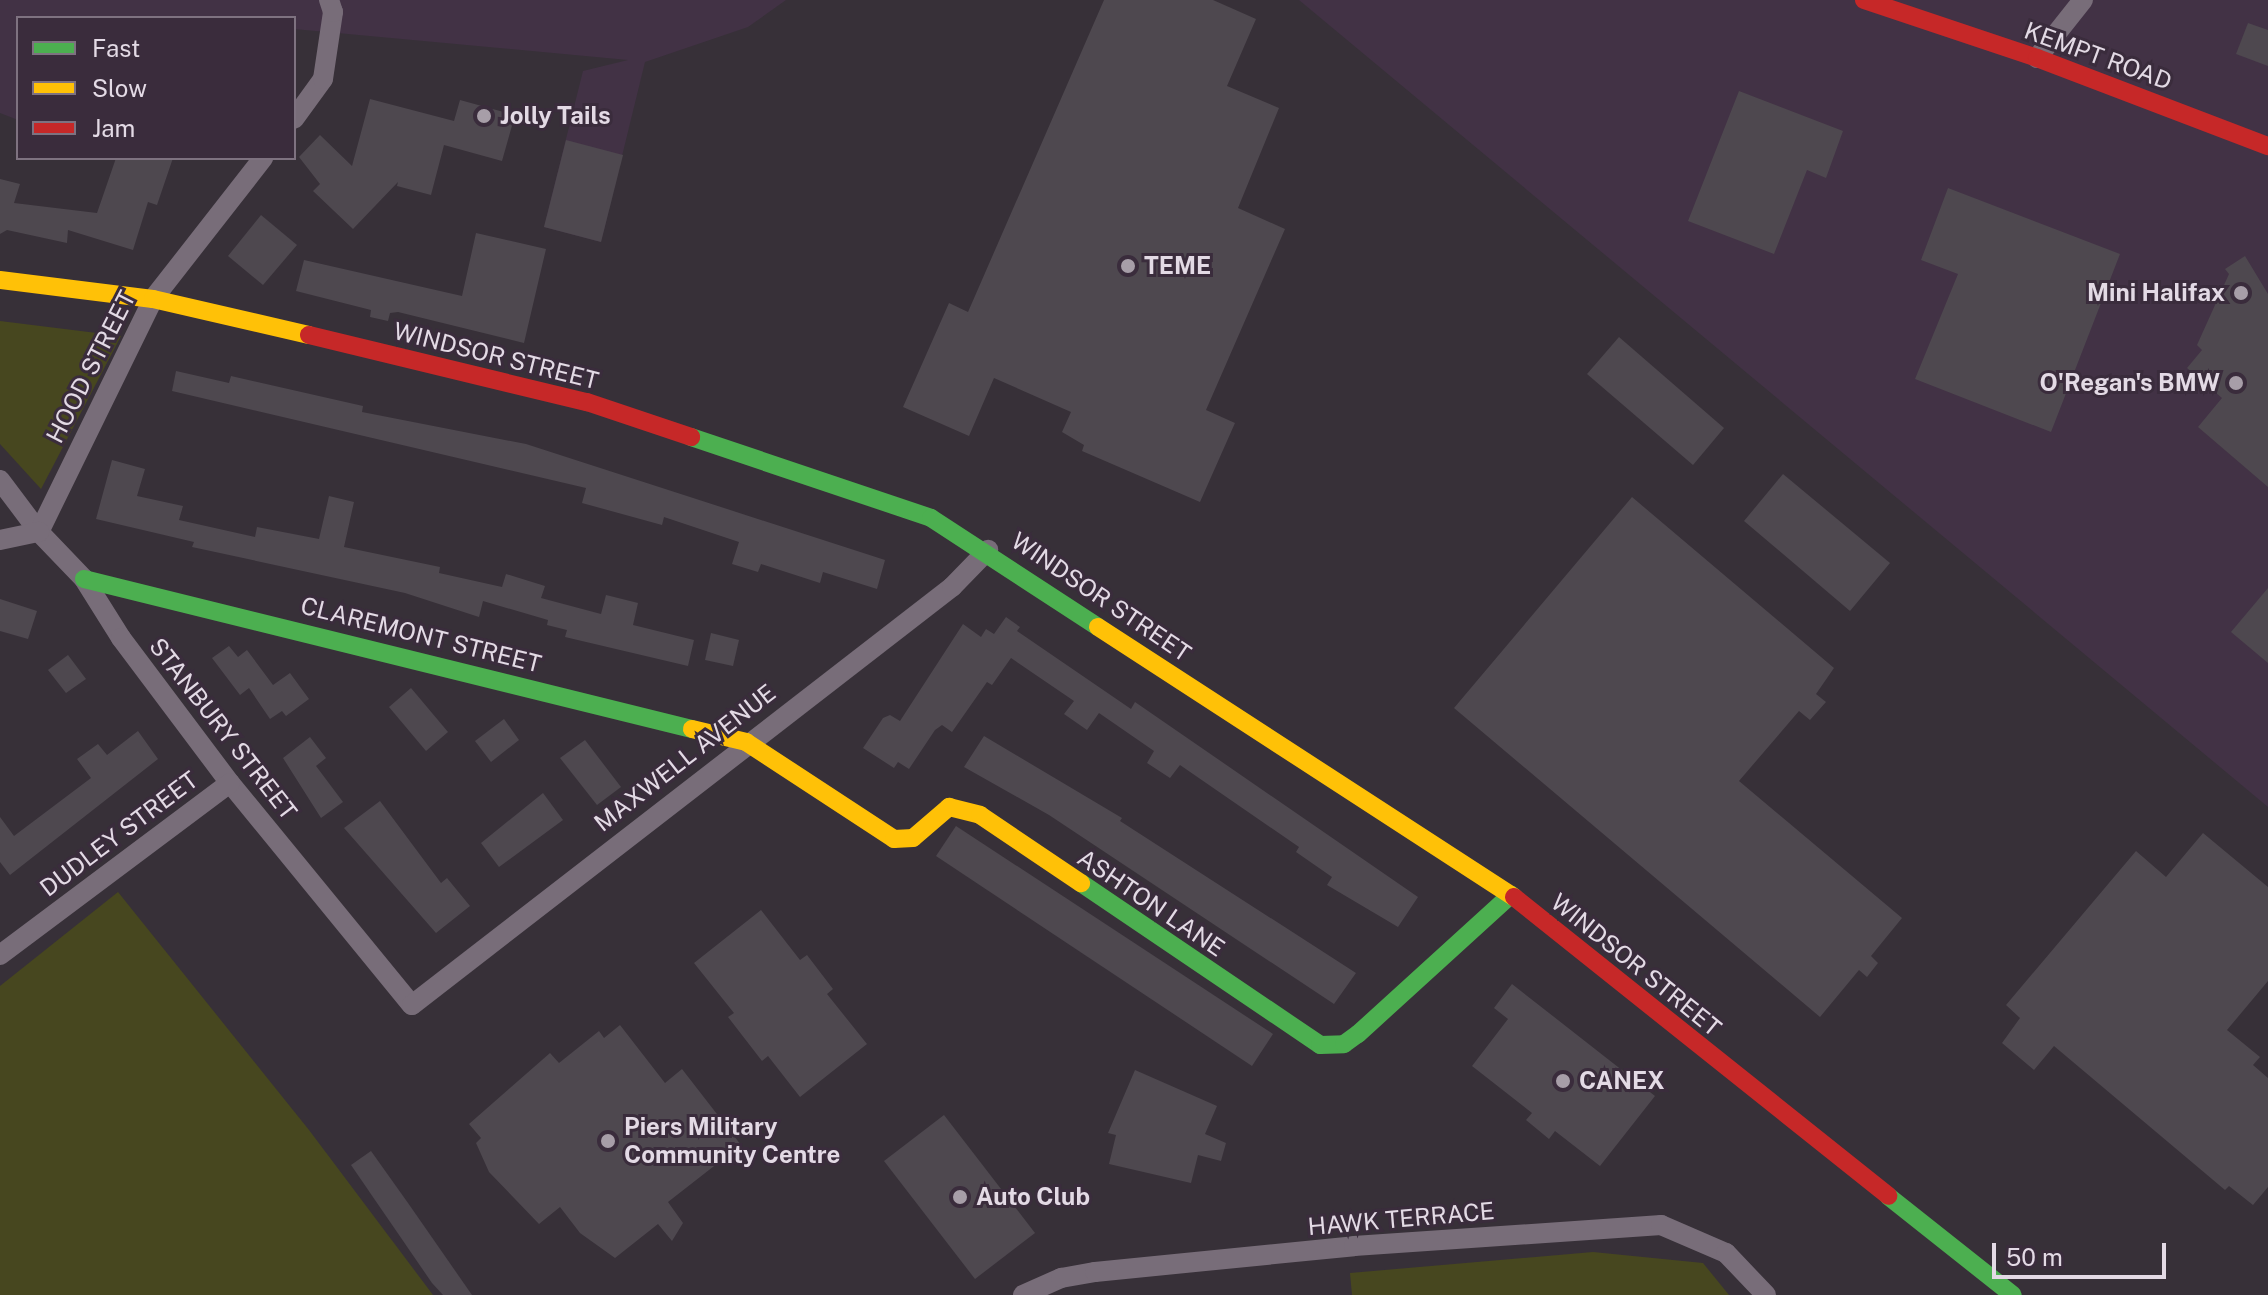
<!DOCTYPE html>
<html>
<head>
<meta charset="utf-8">
<style>
	body { margin:0 }
	#map { position:relative; width:2268px; height:1295px; overflow:hidden; background:#373038; font-family:"Public Sans",sans-serif }
	div>[style] { position:absolute }
	[style*='--x'] { left:calc(var(--x)*1px); top:calc(var(--y)*1px); width:calc(var(--w)*1px); rotate:calc(var(--a)*1deg) }
	.built>* { inset:0; background:#423245 }
	.green>* { inset:0; background:#47471f }
	.building>* { inset:0; background:#4e484f }
	.street>* { height:20px; margin:-10px; padding:0 10px; transform-origin:10px; border-radius:10px; background:#786d79 }
	.fast>* { height:18px; margin:-9px; padding:0 9px; transform-origin:9px; border-radius:9px; background:#4caf50 }
	.slow>* { height:18px; margin:-9px; padding:0 9px; transform-origin:9px; border-radius:9px; background:#ffc107 }
	.jam>* { height:18px; margin:-9px; padding:0 9px; transform-origin:9px; border-radius:9px; background:#c62828 }
	.dots>* { width:22px; height:22px; translate:-50% -50%; box-sizing:border-box; border:4px solid #3a2c3c; border-radius:50% }
	span { translate:-50% -50%; white-space:nowrap; text-align:center; line-height:1.15; -webkit-text-stroke:6px #3a2c3c; paint-order:stroke }
	.street-label { font-size:24px; color:#e3dae5 }
	.poi-label { font-size:24px; color:#e3dae5; font-weight:700 }
	.left { translate:0 -50%; text-align:left }
	.right { translate:-100% -50%; text-align:right }
	.legend { position:absolute; left:16px; top:16px; width:280px; height:144px; box-sizing:border-box; background:#3a2c3c; border:2px solid #7e7280; margin:0; padding:10px 14px; list-style:none; font-size:24px; color:#e3dae5 }
	.legend li { display:flex; align-items:center; gap:16px; height:40px }
	.legend b { width:40px; border:2px solid #7e7280 }
	.scale { position:absolute; left:1992px; top:1243px; width:174px; height:36px; box-sizing:border-box; border:4px solid #e3dae5; border-top:0; padding-left:10px; font-size:24px; line-height:28px; white-space:nowrap; color:#e3dae5; -webkit-text-stroke:6px #3a2c3c; paint-order:stroke }
</style>
</head>
<body>
<div id="map">
	<div class="built">
		<i style="clip-path:polygon(0 0,786px 0,748px 27px,645px 62px,601px 242px,544px 227px,583px 71px,628px 60px,294px 29px,294px 18px,18px 18px,18px 120px,0 113px)"></i>
		<i style="clip-path:polygon(1299px 0,2268px 0,2268px 807px)"></i>
	</div>
	<div class="green">
		<i style="clip-path:polygon(0 321px,121px 336px,41px 489px,0 444px)"></i>
		<i style="clip-path:polygon(118px 892px,309px 1130px,433px 1295px,0 1295px,0 986px)"></i>
		<i style="clip-path:polygon(1593px 1252px,1703px 1263px,1729px 1295px,1352px 1295px,1350px 1273px)"></i>
	</div>
	<div class="building">
		<i style="clip-path:polygon(1104px 0,1213px 0,1256px 19px,1227px 86px,1279px 108px,1238px 208px,1285px 229px,1206px 410px,1235px 423px,1200px 502px,1082px 451px,1084px 445px,1062px 432px,1071px 412px,994px 378px,969px 436px,903px 407px,949px 303px,968px 312px)"></i>
		<i style="clip-path:polygon(2248px 23px,2268px 30px,2268px 66px,2236px 54px)"></i>
		<i style="clip-path:polygon(1739px 91px,1843px 131px,1826px 178px,1807px 170px,1774px 254px,1688px 221px)"></i>
		<i style="clip-path:polygon(370px 99px,454px 121px,460px 100px,515px 115px,502px 161px,444px 145px,431px 195px,397px 186px,398px 182px,353px 229px,313px 191px,320px 184px,299px 157px,320px 135px,352px 166px)"></i>
		<i style="clip-path:polygon(566px 140px,623px 155px,601px 242px,544px 227px)"></i>
		<i style="clip-path:polygon(116px 158px,173px 158px,157px 205px,148px 202px,133px 250px,68px 230px,67px 243px,7px 230px,0 234px,0 179px,20px 184px,14px 203px,97px 213px)"></i>
		<i style="clip-path:polygon(1948px 188px,2120px 254px,2051px 432px,1915px 379px,1958px 274px,1921px 260px)"></i>
		<i style="clip-path:polygon(261px 215px,297px 245px,263px 285px,228px 256px)"></i>
		<i style="clip-path:polygon(476px 233px,546px 249px,524px 343px,398px 312px,390px 313px,388px 321px,370px 317px,371px 310px,296px 291px,304px 260px,462px 296px)"></i>
		<i style="clip-path:polygon(2245px 256px,2268px 294px,2268px 487px,2198px 427px,2222px 398px,2187px 368px,2202px 350px,2197px 345px,2229px 274px,2225px 269px)"></i>
		<i style="clip-path:polygon(1619px 337px,1724px 428px,1693px 465px,1587px 374px)"></i>
		<i style="clip-path:polygon(176px 371px,229px 383px,231px 376px,363px 406px,362px 412px,526px 444px,885px 560px,877px 589px,823px 572px,820px 583px,761px 564px,758px 572px,732px 564px,739px 542px,664px 517px,662px 525px,582px 503px,586px 488px,172px 391px)"></i>
		<i style="clip-path:polygon(112px 460px,145px 469px,137px 496px,183px 506px,179px 520px,255px 537px,257px 527px,319px 539px,329px 496px,354px 502px,344px 547px,440px 567px,439px 573px,502px 587px,506px 574px,545px 586px,541px 598px,601px 614px,606px 595px,638px 603px,633px 625px,694px 640px,688px 666px,565px 637px,567px 630px,547px 625px,548px 620px,483px 601px,479px 617px,405px 593px,192px 547px,194px 542px,96px 519px)"></i>
		<i style="clip-path:polygon(1783px 474px,1890px 563px,1850px 611px,1744px 521px)"></i>
		<i style="clip-path:polygon(1632px 497px,1834px 668px,1816px 694px,1826px 702px,1810px 720px,1799px 711px,1739px 781px,1902px 918px,1871px 956px,1878px 963px,1867px 977px,1859px 970px,1820px 1017px,1454px 708px)"></i>
		<i style="clip-path:polygon(2268px 588px,2268px 663px,2231px 632px)"></i>
		<i style="clip-path:polygon(0 599px,37px 611px,28px 639px,0 631px)"></i>
		<i style="clip-path:polygon(1006px 617px,1020px 627px,1017px 631px,1131px 709px,1135px 702px,1418px 897px,1398px 927px,1327px 885px,1332px 877px,1296px 852px,1299px 847px,1180px 765px,1170px 778px,1147px 763px,1154px 751px,1099px 713px,1087px 730px,1064px 714px,1074px 701px,1011px 658px,992px 685px,987px 682px,952px 732px,942px 725px,935px 730px,909px 769px,898px 762px,894px 768px,863px 748px,883px 718px,890px 715px,900px 721px,963px 624px,981px 637px,986px 629px,994px 634px)"></i>
		<i style="clip-path:polygon(711px 633px,739px 640px,733px 666px,705px 660px)"></i>
		<i style="clip-path:polygon(229px 646px,238px 657px,247px 650px,273px 685px,290px 673px,309px 699px,286px 716px,282px 711px,270px 719px,249px 688px,240px 695px,212px 658px)"></i>
		<i style="clip-path:polygon(68px 655px,86px 679px,66px 693px,48px 670px)"></i>
		<i style="clip-path:polygon(411px 688px,448px 732px,426px 751px,389px 707px)"></i>
		<i style="clip-path:polygon(504px 719px,519px 740px,491px 762px,475px 741px)"></i>
		<i style="clip-path:polygon(138px 731px,158px 759px,10px 875px,0 862px,0 817px,14px 836px,91px 778px,77px 759px,98px 744px,107px 755px)"></i>
		<i style="clip-path:polygon(984px 736px,1122px 818px,1120px 821px,1356px 973px,1334px 1004px,1049px 815px,964px 767px)"></i>
		<i style="clip-path:polygon(310px 737px,326px 758px,316px 766px,343px 802px,321px 818px,283px 758px)"></i>
		<i style="clip-path:polygon(585px 740px,621px 787px,597px 805px,560px 758px)"></i>
		<i style="clip-path:polygon(543px 793px,563px 820px,499px 867px,481px 843px)"></i>
		<i style="clip-path:polygon(380px 801px,441px 883px,447px 878px,470px 906px,436px 933px,344px 828px)"></i>
		<i style="clip-path:polygon(956px 826px,1273px 1034px,1252px 1066px,936px 856px)"></i>
		<i style="clip-path:polygon(2203px 833px,2268px 887px,2268px 981px,2227px 1030px,2260px 1057px,2253px 1065px,2268px 1078px,2268px 1187px,2253px 1205px,2229px 1186px,2225px 1190px,2054px 1046px,2034px 1070px,2002px 1043px,2020px 1018px,2006px 1005px,2136px 851px,2166px 877px)"></i>
		<i style="clip-path:polygon(761px 910px,800px 960px,807px 955px,833px 989px,827px 994px,867px 1044px,800px 1097px,768px 1056px,762px 1061px,728px 1017px,734px 1013px,694px 963px)"></i>
		<i style="clip-path:polygon(1512px 984px,1655px 1096px,1600px 1166px,1555px 1131px,1549px 1139px,1526px 1120px,1532px 1113px,1472px 1066px,1508px 1019px,1494px 1008px)"></i>
		<i style="clip-path:polygon(620px 1025px,665px 1083px,682px 1069px,741px 1145px,668px 1202px,683px 1223px,672px 1241px,658px 1224px,615px 1258px,580px 1233px,560px 1207px,539px 1224px,489px 1172px,476px 1143px,481px 1138px,469px 1124px,550px 1053px,559px 1063px,599px 1031px,604px 1038px)"></i>
		<i style="clip-path:polygon(1135px 1070px,1217px 1106px,1205px 1134px,1226px 1143px,1221px 1161px,1198px 1155px,1191px 1183px,1109px 1164px,1116px 1135px,1108px 1133px)"></i>
		<i style="clip-path:polygon(944px 1115px,1035px 1233px,975px 1279px,884px 1161px)"></i>
		<i style="clip-path:polygon(371px 1151px,408px 1203px,472px 1295px,443px 1295px,432px 1283px,351px 1165px)"></i>
	</div>
	<div class="street">
		<i style="--x:2037;--y:58;--w:74;--a:-51.6"></i>
		<i style="--x:294;--y:119;--w:49;--a:-54.1"></i>
		<i style="--x:323;--y:79;--w:68;--a:-81.5"></i>
		<i style="--x:333;--y:12;--w:13;--a:-108"></i>
		<i style="--x:0;--y:480;--w:65;--a:53.1"></i>
		<i style="--x:39;--y:532;--w:65;--a:46.2"></i>
		<i style="--x:84;--y:579;--w:70;--a:57.9"></i>
		<i style="--x:121;--y:638;--w:181;--a:53.1"></i>
		<i style="--x:230;--y:783;--w:287;--a:50.7"></i>
		<i style="--x:412;--y:1005;--w:683;--a:-37.74"></i>
		<i style="--x:952;--y:587;--w:52;--a:-45.8"></i>
		<i style="--x:39;--y:532;--w:259;--a:-63.9"></i>
		<i style="--x:153;--y:299;--w:179;--a:-52"></i>
		<i style="--x:0;--y:540;--w:40;--a:-12"></i>
		<i style="--x:0;--y:955;--w:287;--a:-36.8"></i>
		<i style="--x:1023;--y:1295;--w:42;--a:-24.1"></i>
		<i style="--x:1061;--y:1278;--w:35;--a:-10"></i>
		<i style="--x:1095;--y:1272;--w:260;--a:-5.7"></i>
		<i style="--x:1354;--y:1246;--w:308;--a:-3.9"></i>
		<i style="--x:1661;--y:1225;--w:71;--a:23.3"></i>
		<i style="--x:1726;--y:1253;--w:58;--a:46.4"></i>
	</div>
	<div class="fast">
		<i style="--x:691;--y:437;--w:253;--a:18.6"></i>
		<i style="--x:931;--y:518;--w:199;--a:33.1"></i>
		<i style="--x:84;--y:579;--w:626;--a:13.86"></i>
		<i style="--x:1081;--y:883;--w:289;--a:34.1"></i>
		<i style="--x:1320;--y:1045;--w:24;--a:-2"></i>
		<i style="--x:1344;--y:1044;--w:17;--a:-36"></i>
		<i style="--x:1358;--y:1034;--w:207;--a:-42.3"></i>
		<i style="--x:1888;--y:1196;--w:159;--a:38.4"></i>
	</div>
	<div class="slow">
		<i style="--x:0;--y:280;--w:154;--a:7.1"></i>
		<i style="--x:153;--y:299;--w:160;--a:13"></i>
		<i style="--x:1098;--y:627;--w:496;--a:33"></i>
		<i style="--x:692;--y:729;--w:56;--a:13.5"></i>
		<i style="--x:746;--y:742;--w:177;--a:33.2"></i>
		<i style="--x:894;--y:839;--w:19;--a:-3"></i>
		<i style="--x:913;--y:838;--w:48;--a:-40.7"></i>
		<i style="--x:949;--y:807;--w:32;--a:14"></i>
		<i style="--x:980;--y:815;--w:122;--a:34"></i>
	</div>
	<div class="jam">
		<i style="--x:1864;--y:0;--w:182;--a:18.5"></i>
		<i style="--x:2037;--y:58;--w:247;--a:20.9"></i>
		<i style="--x:309;--y:335;--w:286;--a:13.6"></i>
		<i style="--x:587;--y:402;--w:110;--a:18.6"></i>
		<i style="--x:1514;--y:897;--w:479;--a:38.6"></i>
	</div>
	<div class="dots">
		<i style="left:484px;top:116px;background:#a79ea8"></i>
		<i style="left:1128px;top:266px;background:#a79ea8"></i>
		<i style="left:2241px;top:293px;background:#a79ea8"></i>
		<i style="left:2236px;top:383px;background:#a79ea8"></i>
		<i style="left:1563px;top:1081px;background:#a79ea8"></i>
		<i style="left:608px;top:1141px;background:#a79ea8"></i>
		<i style="left:960px;top:1197px;background:#a79ea8"></i>
	</div>
	<div class="street-label">
		<span style="left:2098px;top:56px;rotate:20deg">KEMPT ROAD</span>
		<span style="left:496px;top:356px;rotate:14deg">WINDSOR STREET</span>
		<span style="left:91px;top:367px;rotate:-63deg">HOOD STREET</span>
		<span style="left:1101px;top:597px;rotate:34deg">WINDSOR STREET</span>
		<span style="left:421px;top:635px;rotate:14deg">CLAREMONT STREET</span>
		<span style="left:223px;top:729px;rotate:52deg">STANBURY STREET</span>
		<span style="left:685px;top:758px;rotate:-38deg">MAXWELL AVENUE</span>
		<span style="left:119px;top:834px;rotate:-37deg">DUDLEY STREET</span>
		<span style="left:1151px;top:903px;rotate:34deg">ASHTON LANE</span>
		<span style="left:1636px;top:965px;rotate:39deg">WINDSOR STREET</span>
		<span style="left:1401px;top:1219px;rotate:-5deg">HAWK TERRACE</span>
	</div>
	<div class="poi-label">
		<span class="left" style="left:500px;top:116px">Jolly Tails</span>
		<span class="left" style="left:1144px;top:266px">TEME</span>
		<span class="right" style="left:2225px;top:293px">Mini Halifax</span>
		<span class="right" style="left:2220px;top:383px">O'Regan's BMW</span>
		<span class="left" style="left:1579px;top:1081px">CANEX</span>
		<span class="left" style="left:624px;top:1141px">Piers Military<br>Community Centre</span>
		<span class="left" style="left:976px;top:1197px">Auto Club</span>
	</div>
	<ul class="legend">
	<li><b style="height:10px;background:#4caf50"></b>Fast</li>
	<li><b style="height:10px;background:#ffc107"></b>Slow</li>
	<li><b style="height:10px;background:#c62828"></b>Jam</li>
	</ul>
	<div class="scale">50 m</div>
</div>
</body>
</html>
